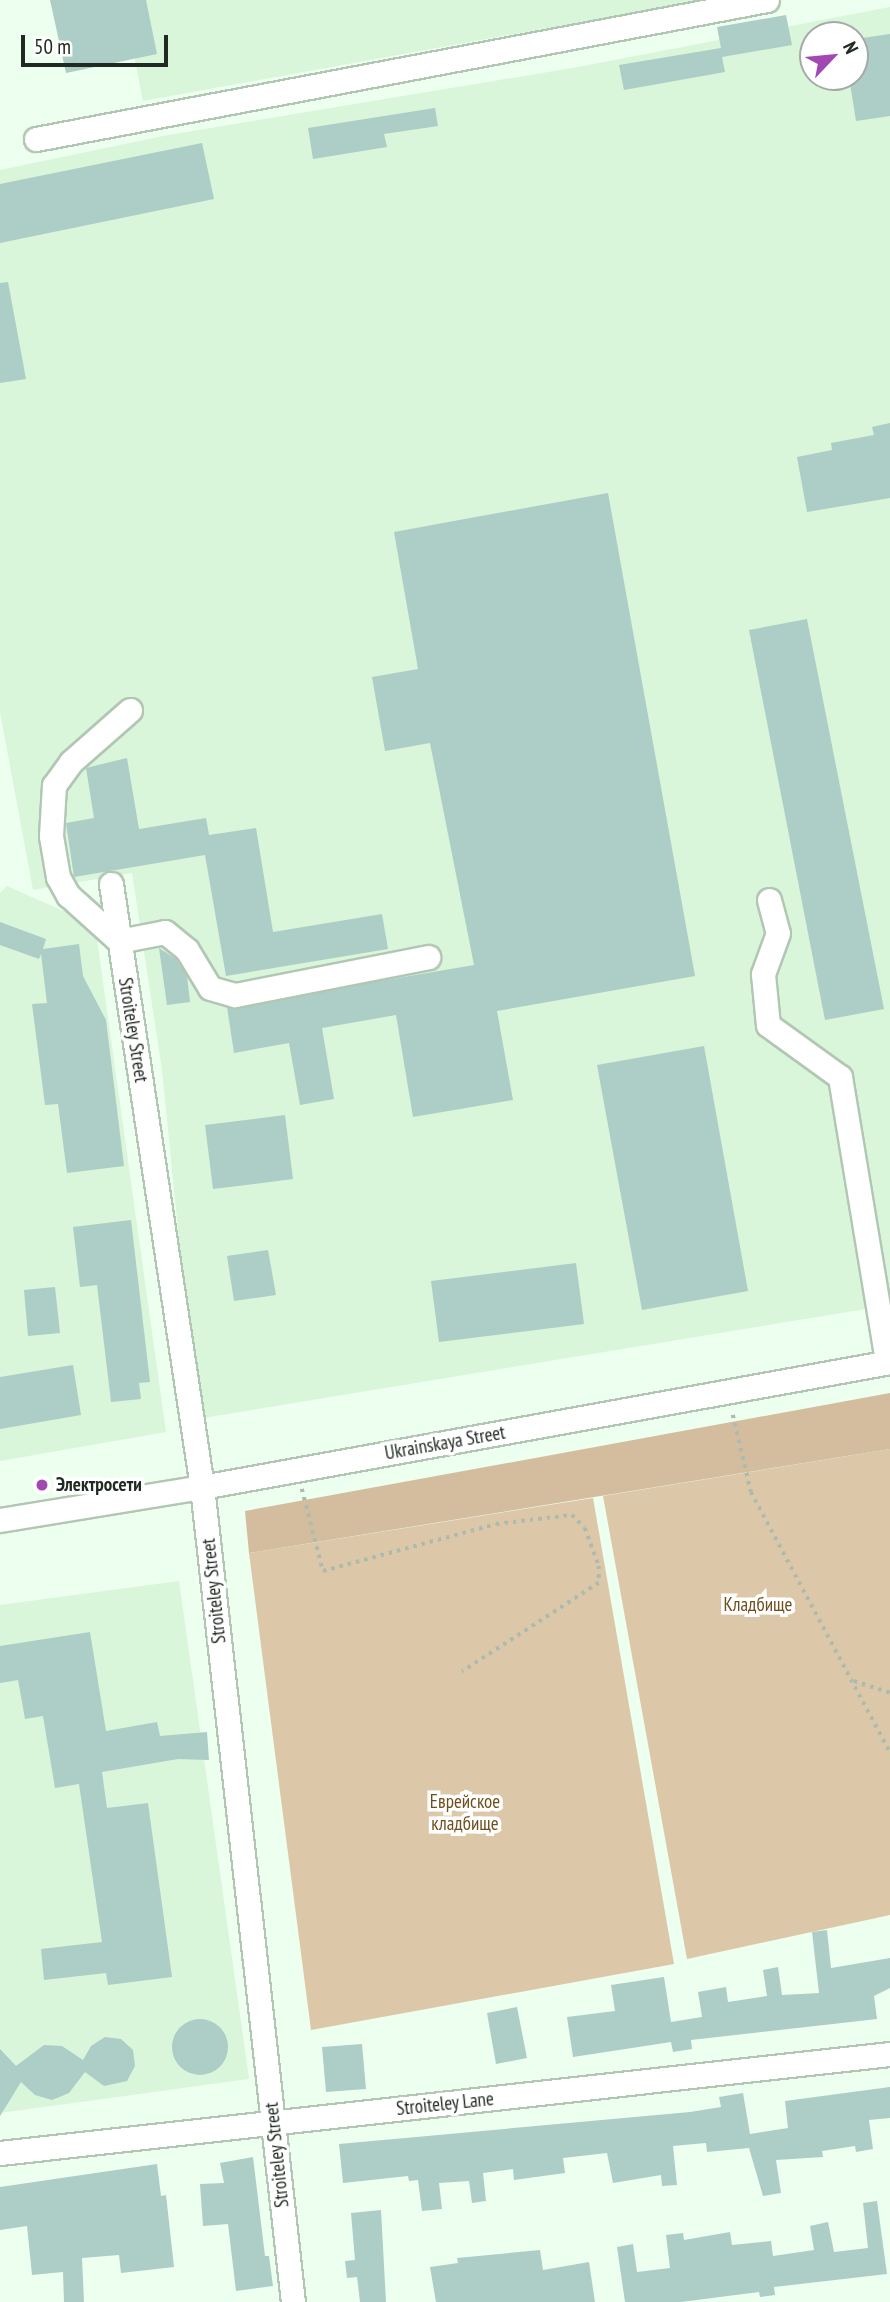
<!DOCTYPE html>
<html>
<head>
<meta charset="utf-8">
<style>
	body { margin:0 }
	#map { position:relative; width:890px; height:2302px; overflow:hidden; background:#edffee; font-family:"PT Sans Narrow",sans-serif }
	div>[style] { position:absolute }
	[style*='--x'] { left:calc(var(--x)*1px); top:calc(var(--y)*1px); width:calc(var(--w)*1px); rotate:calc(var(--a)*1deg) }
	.built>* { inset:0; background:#d9f5da }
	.green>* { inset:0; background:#dcc7a9 }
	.forest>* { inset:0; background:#d3bd9e }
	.building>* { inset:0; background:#adcdc7 }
	.round { border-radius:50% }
	.path>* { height:3.5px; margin-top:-1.75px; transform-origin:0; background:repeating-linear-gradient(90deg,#acbbad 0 3.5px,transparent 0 8.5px) }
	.roads { filter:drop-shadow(2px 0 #b2c7b3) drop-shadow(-2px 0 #b2c7b3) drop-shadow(0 2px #b2c7b3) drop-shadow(0 -2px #b2c7b3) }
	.minor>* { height:23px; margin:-11.5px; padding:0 11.5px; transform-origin:11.5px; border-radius:11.5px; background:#fff }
	.dots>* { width:19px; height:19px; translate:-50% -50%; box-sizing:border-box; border:4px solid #fff; border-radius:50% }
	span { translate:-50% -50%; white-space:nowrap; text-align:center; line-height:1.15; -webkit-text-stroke:7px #fff; paint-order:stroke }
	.street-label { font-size:19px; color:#212a22 }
	.poi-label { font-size:19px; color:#212a22; font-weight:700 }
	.left { translate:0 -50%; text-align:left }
	.park-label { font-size:19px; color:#6e4f1c }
	.north { position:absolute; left:799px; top:21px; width:70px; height:70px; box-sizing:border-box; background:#fff; border:2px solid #a6aaa7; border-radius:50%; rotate:64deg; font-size:19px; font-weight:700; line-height:28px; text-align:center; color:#212a22 }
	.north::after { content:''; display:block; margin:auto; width:24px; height:32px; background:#a248b3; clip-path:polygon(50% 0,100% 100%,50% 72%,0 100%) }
	.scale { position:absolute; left:21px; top:35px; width:147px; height:32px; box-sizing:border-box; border:4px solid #212a22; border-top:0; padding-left:9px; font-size:21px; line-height:24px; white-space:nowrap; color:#212a22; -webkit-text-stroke:5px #fff; paint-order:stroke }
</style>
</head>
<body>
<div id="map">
	<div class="built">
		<i style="clip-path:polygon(123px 0,703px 0,143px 101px)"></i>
		<i style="clip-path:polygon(evenodd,890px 7px,890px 1305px,197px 1419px,162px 1070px,132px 873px,33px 890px,0 712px,0 170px,163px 136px,578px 67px,890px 7px,813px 35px,855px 35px,855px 77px,813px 77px,813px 35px)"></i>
		<i style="clip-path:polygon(7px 886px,95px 925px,166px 1432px,0 1461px,0 893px)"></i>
		<i style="clip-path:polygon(179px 1581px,249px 2079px,0 2113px,0 1605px)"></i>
	</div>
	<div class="green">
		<i style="clip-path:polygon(890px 1449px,890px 1915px,687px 1959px,603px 1496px)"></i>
		<i style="clip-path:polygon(593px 1498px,674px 1964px,311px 2030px,249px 1553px)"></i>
	</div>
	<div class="forest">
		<i style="clip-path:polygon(890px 1393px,890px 1449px,249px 1553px,245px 1511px)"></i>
	</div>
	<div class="building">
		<i style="clip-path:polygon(50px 0,146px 0,157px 54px,66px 73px)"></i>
		<i style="clip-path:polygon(786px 15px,792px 45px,722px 57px,725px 72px,624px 90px,619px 65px,721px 48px,717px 27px)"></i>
		<i style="clip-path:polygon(890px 34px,890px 116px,856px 121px,849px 77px,855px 77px,855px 39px)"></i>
		<i style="clip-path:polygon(435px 108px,438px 126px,384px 134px,387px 147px,313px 159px,308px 128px)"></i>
		<i style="clip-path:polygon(202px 143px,214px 199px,0 243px,0 184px)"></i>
		<i style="clip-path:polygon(8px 282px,26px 379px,0 383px,0 283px)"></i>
		<i style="clip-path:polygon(890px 423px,890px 498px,807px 512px,797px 457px,832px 450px,831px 443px,874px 435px,872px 427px)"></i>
		<i style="clip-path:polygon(608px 493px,695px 976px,497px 1011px,513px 1100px,413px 1117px,396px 1015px,322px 1028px,334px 1099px,300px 1105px,289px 1043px,234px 1053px,227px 1007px,474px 965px,430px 743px,385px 751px,372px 677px,418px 669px,394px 532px)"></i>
		<i style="clip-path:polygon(807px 619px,884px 1009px,825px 1020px,749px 630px)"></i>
		<i style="clip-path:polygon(127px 758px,139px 829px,206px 818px,209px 835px,256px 828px,273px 932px,382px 914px,388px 949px,226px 976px,205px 855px,74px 877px,66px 823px,94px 818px,86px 768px)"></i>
		<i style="clip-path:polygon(0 922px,46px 939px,43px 949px,79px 944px,83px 976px,106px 1020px,124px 1166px,67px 1173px,58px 1104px,45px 1105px,32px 1004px,47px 1003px,41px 954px,39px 959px,0 945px)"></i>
		<i style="clip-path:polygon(159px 948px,176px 959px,187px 976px,190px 1002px,167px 1005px)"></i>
		<i style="clip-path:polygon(704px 1046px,748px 1291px,642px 1310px,597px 1065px)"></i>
		<i style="clip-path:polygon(285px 1115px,293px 1179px,213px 1189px,205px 1125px)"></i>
		<i style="clip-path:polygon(131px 1220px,150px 1382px,139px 1383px,141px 1399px,111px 1402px,97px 1285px,80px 1287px,73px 1227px)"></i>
		<i style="clip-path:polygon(268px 1250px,276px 1295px,234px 1301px,227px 1256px)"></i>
		<i style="clip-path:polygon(576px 1263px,584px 1324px,439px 1342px,431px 1281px)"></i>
		<i style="clip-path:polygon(55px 1287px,60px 1333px,28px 1336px,24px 1290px)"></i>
		<i style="clip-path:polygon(73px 1365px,81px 1415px,0 1429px,0 1377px)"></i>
		<i style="clip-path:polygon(90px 1632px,106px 1731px,157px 1722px,160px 1736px,207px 1732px,209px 1760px,178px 1759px,102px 1772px,107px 1808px,148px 1803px,172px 1977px,108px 1985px,106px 1973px,44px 1980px,41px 1949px,102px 1942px,79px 1784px,55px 1788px,43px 1716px,25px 1719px,18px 1680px,0 1683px,0 1646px)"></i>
		<i style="clip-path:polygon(827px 1930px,831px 1968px,890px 1958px,890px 1988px,874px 1996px,877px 2019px,691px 2040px,692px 2049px,673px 2052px,671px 2042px,573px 2057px,567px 2017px,615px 2011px,611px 1985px,664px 1977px,671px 2022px,702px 2017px,698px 1992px,726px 1987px,728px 2002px,767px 1996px,763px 1970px,778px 1967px,782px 1995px,819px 1993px,812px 1932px)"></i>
		<i style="clip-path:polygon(517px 2007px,527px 2058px,496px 2064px,487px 2013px)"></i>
		<i class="round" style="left:172px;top:2019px;width:56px;height:56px"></i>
		<i style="clip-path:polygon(105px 2037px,121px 2039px,133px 2050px,135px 2066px,127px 2081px,104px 2086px,85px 2072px,69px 2093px,52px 2100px,35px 2095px,21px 2082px,0 2116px,0 2049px,16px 2066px,44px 2045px,62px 2046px,83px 2060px,91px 2046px)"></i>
		<i style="clip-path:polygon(362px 2044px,366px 2089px,326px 2092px,322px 2047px)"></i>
		<i style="clip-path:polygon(890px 2087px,890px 2118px,869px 2120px,873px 2149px,856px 2152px,855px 2146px,822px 2151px,823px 2157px,776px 2160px,781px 2193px,763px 2196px,749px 2148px,707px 2152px,706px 2143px,673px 2146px,677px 2185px,662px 2186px,661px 2175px,613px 2183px,607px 2153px,563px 2158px,565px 2173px,514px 2180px,513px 2169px,483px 2173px,486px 2201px,472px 2203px,469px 2181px,439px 2183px,442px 2209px,422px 2211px,418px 2180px,409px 2181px,408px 2176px,343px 2183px,339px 2144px,690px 2112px,721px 2107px,719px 2097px,743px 2093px,750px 2134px,788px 2128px,785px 2101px)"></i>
		<i style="clip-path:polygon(253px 2157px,265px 2256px,269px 2256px,273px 2286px,236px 2291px,228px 2224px,203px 2226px,200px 2184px,224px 2183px,220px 2163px)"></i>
		<i style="clip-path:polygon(157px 2164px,161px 2196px,166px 2195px,174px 2267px,121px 2273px,119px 2255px,82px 2258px,84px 2302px,64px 2302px,63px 2272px,32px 2275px,27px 2226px,0 2230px,0 2187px)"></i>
		<i style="clip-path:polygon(877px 2201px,887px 2274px,774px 2287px,775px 2295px,760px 2297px,759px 2292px,681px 2302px,625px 2302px,617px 2247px,633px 2244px,637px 2272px,670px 2268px,666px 2235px,683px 2233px,684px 2240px,730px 2232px,732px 2245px,771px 2241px,773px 2256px,814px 2250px,810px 2226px,828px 2222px,834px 2252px,868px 2248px,863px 2203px)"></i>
		<i style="clip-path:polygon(381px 2210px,386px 2302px,360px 2302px,357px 2277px,347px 2278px,345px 2261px,355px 2260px,351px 2213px)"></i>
		<i style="clip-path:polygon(540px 2250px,543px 2270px,589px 2262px,595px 2302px,436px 2302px,430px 2267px,458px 2263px,457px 2258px)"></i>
	</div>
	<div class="path">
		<i style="--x:733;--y:1415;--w:79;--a:76.8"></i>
		<i style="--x:751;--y:1492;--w:295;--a:61.9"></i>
		<i style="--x:302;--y:1489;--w:85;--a:75.6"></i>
		<i style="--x:323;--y:1571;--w:179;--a:-15.2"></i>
		<i style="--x:496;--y:1524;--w:77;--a:-6.8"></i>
		<i style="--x:572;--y:1515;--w:18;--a:45"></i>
		<i style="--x:585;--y:1528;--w:40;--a:69.8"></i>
		<i style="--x:599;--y:1566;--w:17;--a:90"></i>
		<i style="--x:599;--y:1583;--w:163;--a:147"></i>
		<i style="--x:854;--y:1681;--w:38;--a:18"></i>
	</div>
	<div class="roads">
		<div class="minor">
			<i style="--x:36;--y:139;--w:744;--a:-10.77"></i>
			<i style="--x:130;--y:710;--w:79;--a:138.6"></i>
			<i style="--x:71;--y:762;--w:29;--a:126"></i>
			<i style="--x:54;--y:785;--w:51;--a:93.4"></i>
			<i style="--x:51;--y:836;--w:42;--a:80.3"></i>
			<i style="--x:58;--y:877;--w:21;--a:61"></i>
			<i style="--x:68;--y:895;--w:69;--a:42"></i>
			<i style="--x:119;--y:941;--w:47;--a:-11.1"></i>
			<i style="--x:165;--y:932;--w:28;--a:39"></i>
			<i style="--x:187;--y:950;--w:44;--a:58.8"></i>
			<i style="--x:210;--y:988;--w:26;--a:16"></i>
			<i style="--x:235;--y:995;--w:197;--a:-11.1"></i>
			<i style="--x:111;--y:884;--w:610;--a:81.42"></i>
			<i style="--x:202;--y:1487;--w:820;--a:83.63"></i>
			<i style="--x:769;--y:900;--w:34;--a:75"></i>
			<i style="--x:778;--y:933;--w:44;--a:110.1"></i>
			<i style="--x:763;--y:974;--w:51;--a:84.4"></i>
			<i style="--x:768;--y:1025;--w:89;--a:35.8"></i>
			<i style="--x:840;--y:1077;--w:289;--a:80.6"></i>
			<i style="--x:0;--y:1520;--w:205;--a:-9.3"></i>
			<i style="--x:202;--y:1487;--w:699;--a:-10.3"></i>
			<i style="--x:0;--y:2153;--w:895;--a:-6.35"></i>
		</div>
	</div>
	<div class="dots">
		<i style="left:42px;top:1485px;background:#a248b3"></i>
	</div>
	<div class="street-label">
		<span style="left:133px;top:1030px;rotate:81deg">Stroiteley Street</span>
		<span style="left:445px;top:1443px;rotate:-10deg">Ukrainskaya Street</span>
		<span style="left:214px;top:1591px;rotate:-96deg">Stroiteley Street</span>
		<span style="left:445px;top:2104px;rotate:-6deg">Stroiteley Lane</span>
		<span style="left:277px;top:2155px;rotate:-96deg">Stroiteley Street</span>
	</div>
	<div class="poi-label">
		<span class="left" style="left:56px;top:1485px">Электросети</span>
	</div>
	<div class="park-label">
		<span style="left:758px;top:1605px">Кладбище</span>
		<span style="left:465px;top:1813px">Еврейское<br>кладбище</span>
	</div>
	<div class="north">N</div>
	<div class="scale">50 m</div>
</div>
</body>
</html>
